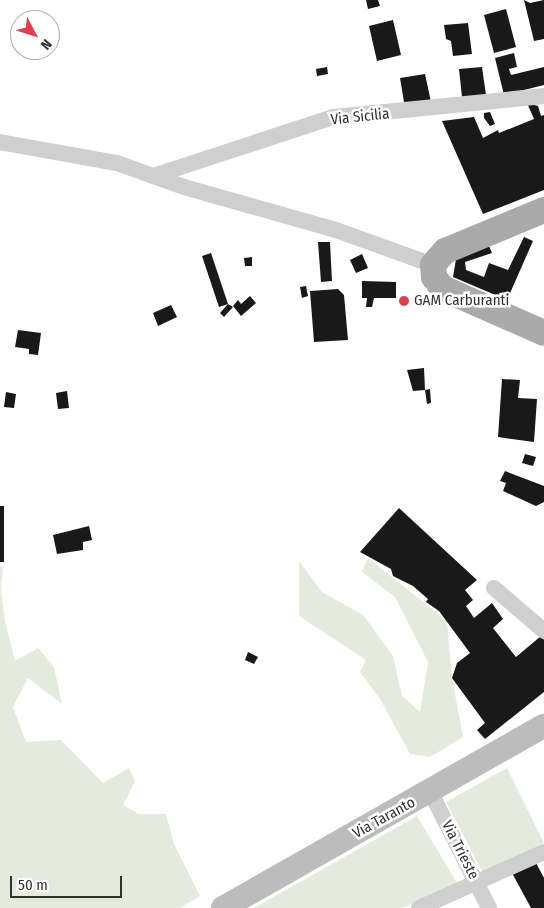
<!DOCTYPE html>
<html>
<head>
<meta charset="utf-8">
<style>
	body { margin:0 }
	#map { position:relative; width:544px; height:908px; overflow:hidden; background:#fff; font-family:"Fira Sans Condensed",sans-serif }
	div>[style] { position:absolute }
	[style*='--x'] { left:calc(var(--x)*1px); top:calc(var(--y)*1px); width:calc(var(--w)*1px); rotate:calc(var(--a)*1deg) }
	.green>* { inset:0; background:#e5eade }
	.building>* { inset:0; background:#191919 }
	.street>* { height:16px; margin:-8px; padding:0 8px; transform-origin:8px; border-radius:8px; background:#cfcfcf }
	.secondary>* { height:24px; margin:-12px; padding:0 12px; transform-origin:12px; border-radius:12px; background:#bcbcbc }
	.primary>* { height:26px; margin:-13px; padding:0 13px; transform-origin:13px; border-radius:13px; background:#aaa }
	.dots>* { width:14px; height:14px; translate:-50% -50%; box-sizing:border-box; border:2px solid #fff; border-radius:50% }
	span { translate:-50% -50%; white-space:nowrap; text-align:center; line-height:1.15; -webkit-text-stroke:5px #fff; paint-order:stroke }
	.street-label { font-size:15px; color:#323232 }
	.poi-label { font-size:15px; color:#323232 }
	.left { translate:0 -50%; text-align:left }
	.north { position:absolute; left:10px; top:10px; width:50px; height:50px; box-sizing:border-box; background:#fff; border:1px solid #adadad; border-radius:50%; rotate:130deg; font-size:14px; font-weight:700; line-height:20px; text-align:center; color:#323232 }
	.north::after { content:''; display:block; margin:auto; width:18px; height:22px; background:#dc404c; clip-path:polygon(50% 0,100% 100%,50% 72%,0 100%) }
	.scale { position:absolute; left:10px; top:876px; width:112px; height:22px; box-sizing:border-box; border:2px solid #323232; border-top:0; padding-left:6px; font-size:15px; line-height:18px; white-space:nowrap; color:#323232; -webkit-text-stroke:4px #fff; paint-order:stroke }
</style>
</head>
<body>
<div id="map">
	<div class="green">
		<i style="clip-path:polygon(368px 558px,447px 621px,452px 678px,463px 737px,430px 757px,410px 754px,380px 699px,360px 672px,366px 660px,299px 616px,299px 561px,322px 592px,363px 615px,393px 656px,402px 696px,420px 712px,428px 662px,395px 597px,362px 572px)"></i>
		<i style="clip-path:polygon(0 566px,3px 566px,1px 589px,5px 622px,15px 661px,38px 648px,54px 667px,62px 704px,28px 678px,13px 707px,26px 742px,61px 740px,103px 783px,129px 768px,135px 781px,123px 805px,139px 814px,166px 814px,174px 844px,200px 896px,180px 908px,0 908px)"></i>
		<i style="clip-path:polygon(507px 768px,544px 843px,483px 873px,446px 802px)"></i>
		<i style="clip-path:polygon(417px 816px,459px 886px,402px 908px,254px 908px)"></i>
	</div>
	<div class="building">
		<i style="clip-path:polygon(366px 0,378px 0,380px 6px,368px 9px)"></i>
		<i style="clip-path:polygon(524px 0,530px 3px,544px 0,544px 39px,534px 41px)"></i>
		<i style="clip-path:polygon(506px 9px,516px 47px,494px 53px,484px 15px)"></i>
		<i style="clip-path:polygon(393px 20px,401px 55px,377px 61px,369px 26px)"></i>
		<i style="clip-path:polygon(468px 23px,472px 54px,453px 56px,451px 41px,446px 39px,444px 25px)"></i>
		<i style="clip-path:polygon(514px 53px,517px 67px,509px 69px,511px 75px,544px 67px,544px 85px,504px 95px,495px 58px)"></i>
		<i style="clip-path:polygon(327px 67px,328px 74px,317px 76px,316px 69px)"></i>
		<i style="clip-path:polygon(482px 67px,486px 95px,462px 97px,459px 69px)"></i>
		<i style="clip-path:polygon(425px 74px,431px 102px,404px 102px,400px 78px)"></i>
		<i style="clip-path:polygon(527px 103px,538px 106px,541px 116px,544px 115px,544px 190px,483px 214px,442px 121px,474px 117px,483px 138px,498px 130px,499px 133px,534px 119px)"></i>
		<i style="clip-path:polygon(490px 112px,495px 124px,490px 126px,484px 118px,484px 113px)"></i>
		<i style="clip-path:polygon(524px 237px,533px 241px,507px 300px,453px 277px,456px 259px,489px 246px,492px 253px,465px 262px,466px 270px,484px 277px,489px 263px,508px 270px)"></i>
		<i style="clip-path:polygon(318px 242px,330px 242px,332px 281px,321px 282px)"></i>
		<i style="clip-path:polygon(211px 253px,228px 304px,233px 307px,224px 317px,220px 313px,228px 304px,219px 307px,202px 256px)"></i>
		<i style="clip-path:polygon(362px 254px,368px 268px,356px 273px,350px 260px)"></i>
		<i style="clip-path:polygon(252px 257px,252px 266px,245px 266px,244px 258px)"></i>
		<i style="clip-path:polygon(362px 281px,396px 282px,396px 298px,374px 298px,372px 307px,366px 307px,367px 298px,362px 298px)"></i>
		<i style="clip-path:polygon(306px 286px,308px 296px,302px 298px,300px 287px)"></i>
		<i style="clip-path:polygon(338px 289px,344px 295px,348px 340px,314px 342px,310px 291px)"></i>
		<i style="clip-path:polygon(250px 296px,256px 303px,241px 316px,233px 306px,238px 300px,241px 304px)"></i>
		<i style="clip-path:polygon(171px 305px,177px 317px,158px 326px,153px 313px)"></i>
		<i style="clip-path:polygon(18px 330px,41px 333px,38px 355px,29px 354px,29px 349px,15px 347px)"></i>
		<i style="clip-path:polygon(424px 368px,425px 390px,413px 391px,407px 370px)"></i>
		<i style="clip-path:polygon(502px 379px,520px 380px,518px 398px,537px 399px,534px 442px,498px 437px)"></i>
		<i style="clip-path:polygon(430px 389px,431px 403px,427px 404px,425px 390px)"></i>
		<i style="clip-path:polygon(67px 391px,69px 408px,58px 409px,56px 393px)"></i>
		<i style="clip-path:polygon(6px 392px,16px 394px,14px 408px,4px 407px)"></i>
		<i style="clip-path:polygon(525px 454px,536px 457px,533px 466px,522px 463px)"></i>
		<i style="clip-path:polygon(505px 471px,544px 486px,544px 502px,536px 506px,503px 491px,506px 483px,500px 481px)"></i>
		<i style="clip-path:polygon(0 506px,4px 506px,4px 562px,0 562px)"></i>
		<i style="clip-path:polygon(399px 508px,477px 580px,465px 590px,473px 600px,466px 606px,474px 618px,492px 603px,503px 619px,493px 628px,516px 657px,541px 636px,544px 640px,544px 692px,485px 739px,477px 730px,485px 723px,452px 678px,457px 663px,470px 653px,439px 611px,426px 602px,428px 599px,413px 586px,393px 576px,391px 569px,360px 552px)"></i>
		<i style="clip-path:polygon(89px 526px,92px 540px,83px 542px,83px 550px,57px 554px,53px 535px)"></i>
		<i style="clip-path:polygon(248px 652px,258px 657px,254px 664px,245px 660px)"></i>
		<i style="clip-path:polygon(535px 861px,544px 878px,544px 908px,531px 908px,512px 873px)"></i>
	</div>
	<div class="street">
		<i style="--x:0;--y:142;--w:119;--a:10.2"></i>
		<i style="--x:117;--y:163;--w:71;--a:19.7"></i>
		<i style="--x:184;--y:187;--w:158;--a:15.8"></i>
		<i style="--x:336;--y:230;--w:103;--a:19.8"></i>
		<i style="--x:153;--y:176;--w:190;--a:-18.1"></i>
		<i style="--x:334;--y:117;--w:211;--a:-5.7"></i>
		<i style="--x:494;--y:588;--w:66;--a:40.7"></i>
		<i style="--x:431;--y:793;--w:129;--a:63.2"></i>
		<i style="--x:419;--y:908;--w:137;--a:-24.1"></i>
	</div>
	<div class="secondary">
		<i style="--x:223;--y:908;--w:369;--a:-29.6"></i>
	</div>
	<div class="primary">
		<i style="--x:544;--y:210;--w:107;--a:157.5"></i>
		<i style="--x:445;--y:251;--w:18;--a:131"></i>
		<i style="--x:433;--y:265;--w:12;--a:85"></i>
		<i style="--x:434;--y:277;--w:14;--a:54"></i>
		<i style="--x:442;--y:288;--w:111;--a:23.8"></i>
	</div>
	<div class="dots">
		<i style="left:404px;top:301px;background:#dc404c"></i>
	</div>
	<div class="street-label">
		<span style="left:360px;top:117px;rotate:-6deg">Via Sicilia</span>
		<span style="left:384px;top:818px;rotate:-29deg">Via Taranto</span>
		<span style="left:460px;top:850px;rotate:63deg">Via Trieste</span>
	</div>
	<div class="poi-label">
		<span class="left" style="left:414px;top:301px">GAM Carburanti</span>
	</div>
	<div class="north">N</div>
	<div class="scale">50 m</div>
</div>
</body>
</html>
